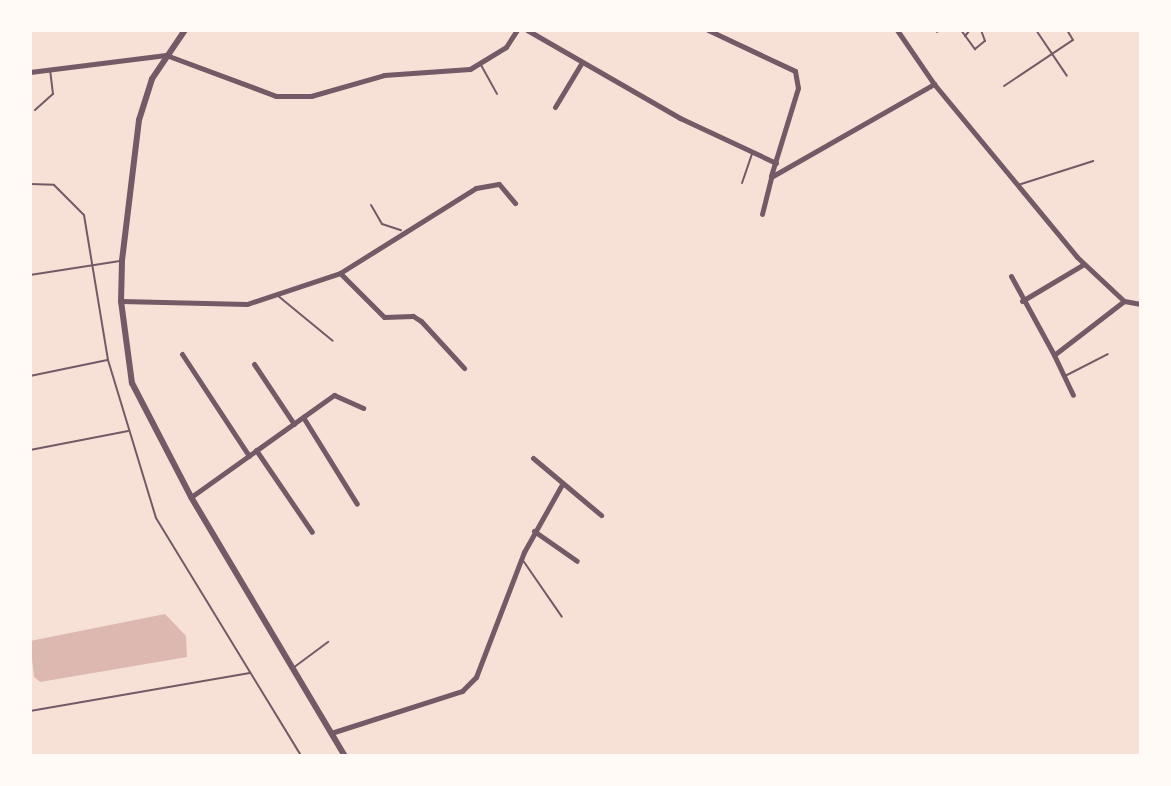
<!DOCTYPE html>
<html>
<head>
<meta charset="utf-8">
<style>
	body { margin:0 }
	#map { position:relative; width:1171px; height:786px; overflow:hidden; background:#f7e1d7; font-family:"Titillium Web",sans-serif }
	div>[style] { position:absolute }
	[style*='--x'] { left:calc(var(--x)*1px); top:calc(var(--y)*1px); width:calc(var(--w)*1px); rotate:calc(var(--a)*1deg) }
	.water>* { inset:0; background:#dcb8b0 }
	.service>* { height:2px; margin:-1px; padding:0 1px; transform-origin:1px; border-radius:1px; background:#755966 }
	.minor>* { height:5px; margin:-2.5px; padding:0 2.5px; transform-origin:2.5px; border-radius:2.5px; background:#755966 }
	.tertiary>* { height:6px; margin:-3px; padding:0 3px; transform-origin:3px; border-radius:3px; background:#755966 }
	span { translate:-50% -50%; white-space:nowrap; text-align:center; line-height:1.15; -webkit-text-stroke:8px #fffaf5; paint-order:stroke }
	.frame { position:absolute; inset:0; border:32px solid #fffaf5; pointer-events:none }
</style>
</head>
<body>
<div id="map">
	<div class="water">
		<i style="clip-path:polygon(165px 614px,186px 636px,187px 657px,40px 682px,34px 677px,30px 641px)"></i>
	</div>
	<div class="service">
		<i style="--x:961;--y:30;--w:24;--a:54"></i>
		<i style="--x:975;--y:49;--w:13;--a:-39"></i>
		<i style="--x:985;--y:41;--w:12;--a:-110"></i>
		<i style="--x:1036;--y:30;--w:55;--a:56"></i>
		<i style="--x:937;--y:32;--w:4;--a:-34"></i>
		<i style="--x:965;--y:36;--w:8;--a:-50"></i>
		<i style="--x:481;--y:65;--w:33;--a:61"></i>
		<i style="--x:1004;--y:86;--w:83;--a:-33.7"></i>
		<i style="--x:1073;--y:40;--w:12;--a:-121"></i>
		<i style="--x:35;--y:110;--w:24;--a:-42"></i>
		<i style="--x:53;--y:94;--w:24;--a:-97"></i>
		<i style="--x:742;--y:183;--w:31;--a:-71"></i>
		<i style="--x:30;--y:184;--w:24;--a:2"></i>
		<i style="--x:54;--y:185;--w:42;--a:45"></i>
		<i style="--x:84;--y:215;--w:147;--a:80.6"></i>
		<i style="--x:108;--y:360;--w:165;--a:73.1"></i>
		<i style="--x:156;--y:518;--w:279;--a:58.6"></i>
		<i style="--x:1018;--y:185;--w:79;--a:-17.7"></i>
		<i style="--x:371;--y:205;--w:22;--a:60"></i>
		<i style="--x:382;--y:224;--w:20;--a:18"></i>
		<i style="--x:30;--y:275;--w:91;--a:-8.8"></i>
		<i style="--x:277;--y:295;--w:72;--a:39.4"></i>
		<i style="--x:30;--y:376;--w:79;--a:-11.7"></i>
		<i style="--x:1065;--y:376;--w:48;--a:-27.1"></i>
		<i style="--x:30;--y:450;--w:100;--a:-11"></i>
		<i style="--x:522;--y:559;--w:70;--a:55.4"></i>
		<i style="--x:293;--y:668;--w:44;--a:-36.6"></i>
		<i style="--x:30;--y:711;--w:223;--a:-9.8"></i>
	</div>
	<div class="minor">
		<i style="--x:527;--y:30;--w:177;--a:29.9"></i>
		<i style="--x:680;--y:118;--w:106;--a:25.1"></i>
		<i style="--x:708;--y:30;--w:96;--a:25.2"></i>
		<i style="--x:795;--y:71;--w:17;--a:80"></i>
		<i style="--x:798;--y:88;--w:92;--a:107.1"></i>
		<i style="--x:897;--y:30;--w:65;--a:55.6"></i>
		<i style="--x:934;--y:84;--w:224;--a:50.4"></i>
		<i style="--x:1077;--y:257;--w:64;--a:43.1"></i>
		<i style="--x:1124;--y:301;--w:17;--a:10"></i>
		<i style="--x:30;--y:72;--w:137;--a:-7.1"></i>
		<i style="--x:166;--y:55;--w:117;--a:20.4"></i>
		<i style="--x:276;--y:96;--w:35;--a:0"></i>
		<i style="--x:311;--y:96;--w:76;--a:-16"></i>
		<i style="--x:384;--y:75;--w:86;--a:-4"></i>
		<i style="--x:470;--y:69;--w:42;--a:-31.4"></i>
		<i style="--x:506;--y:47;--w:20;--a:-57"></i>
		<i style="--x:555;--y:107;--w:52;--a:-59"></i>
		<i style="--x:762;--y:214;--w:38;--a:-76"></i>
		<i style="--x:771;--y:177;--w:188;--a:-29.7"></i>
		<i style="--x:340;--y:273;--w:62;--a:45"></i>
		<i style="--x:384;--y:317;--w:29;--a:-2"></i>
		<i style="--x:413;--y:316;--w:9;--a:32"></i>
		<i style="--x:421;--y:321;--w:64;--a:47.5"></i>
		<i style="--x:1011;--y:276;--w:90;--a:61.4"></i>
		<i style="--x:1054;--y:355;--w:88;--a:-37.6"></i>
		<i style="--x:121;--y:301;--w:126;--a:1.4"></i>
		<i style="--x:247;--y:304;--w:98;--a:-18.4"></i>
		<i style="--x:340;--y:273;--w:160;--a:-32"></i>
		<i style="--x:476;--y:188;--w:23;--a:-10"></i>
		<i style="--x:499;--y:184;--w:25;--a:50"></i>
		<i style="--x:1022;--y:301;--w:72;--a:-30.8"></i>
		<i style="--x:182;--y:354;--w:122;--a:56.7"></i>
		<i style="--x:1054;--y:355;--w:44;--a:64.6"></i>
		<i style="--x:254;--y:364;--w:72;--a:56.3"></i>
		<i style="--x:303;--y:417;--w:102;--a:58.2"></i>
		<i style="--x:256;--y:450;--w:99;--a:55.7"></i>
		<i style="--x:533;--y:458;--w:89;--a:40"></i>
		<i style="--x:191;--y:497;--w:176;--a:-35.5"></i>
		<i style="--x:334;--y:395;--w:32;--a:24"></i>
		<i style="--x:534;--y:531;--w:52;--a:34.9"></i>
		<i style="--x:331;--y:733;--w:138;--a:-17.8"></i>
		<i style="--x:462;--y:691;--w:20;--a:-45"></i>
		<i style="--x:476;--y:677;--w:134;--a:-69"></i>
		<i style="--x:524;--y:552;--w:76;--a:-60.7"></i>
	</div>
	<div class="tertiary">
		<i style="--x:185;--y:30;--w:59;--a:124"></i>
		<i style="--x:152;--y:79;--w:43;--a:107.6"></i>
		<i style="--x:139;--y:120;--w:142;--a:96.9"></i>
		<i style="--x:122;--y:261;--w:40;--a:91.4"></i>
		<i style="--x:121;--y:301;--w:83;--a:82.4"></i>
		<i style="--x:132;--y:383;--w:128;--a:62.6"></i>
		<i style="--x:191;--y:497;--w:301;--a:59.3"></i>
	</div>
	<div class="frame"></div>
</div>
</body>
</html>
